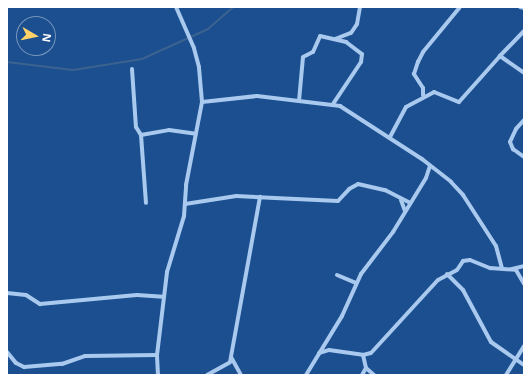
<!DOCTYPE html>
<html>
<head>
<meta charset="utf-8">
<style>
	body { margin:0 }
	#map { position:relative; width:531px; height:382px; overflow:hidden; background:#1b4f8f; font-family:"Open Sans",sans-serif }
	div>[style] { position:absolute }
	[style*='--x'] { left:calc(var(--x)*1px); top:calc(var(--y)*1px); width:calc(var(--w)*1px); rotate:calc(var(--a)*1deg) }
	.stream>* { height:2px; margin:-1px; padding:0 1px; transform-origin:1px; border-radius:1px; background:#3c6290 }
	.street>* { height:4px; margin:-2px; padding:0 2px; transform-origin:2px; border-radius:2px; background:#a9c9ee }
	span { translate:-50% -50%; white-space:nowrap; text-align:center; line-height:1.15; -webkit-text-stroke:3px #1b4f8f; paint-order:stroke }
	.frame { position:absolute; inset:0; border:8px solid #fff; pointer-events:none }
	.north { position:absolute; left:16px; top:16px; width:40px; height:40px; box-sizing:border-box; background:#1b4f8f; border:1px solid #7695bc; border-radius:50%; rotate:99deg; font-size:11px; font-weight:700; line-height:16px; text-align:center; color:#fff }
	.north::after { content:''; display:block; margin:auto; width:14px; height:18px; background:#ffd166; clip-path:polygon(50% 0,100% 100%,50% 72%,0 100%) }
</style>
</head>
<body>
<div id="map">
	<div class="stream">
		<i style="--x:7;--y:62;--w:66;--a:6.9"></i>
		<i style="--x:73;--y:70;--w:70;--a:-9.1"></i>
		<i style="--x:142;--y:59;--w:72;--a:-24.4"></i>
		<i style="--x:208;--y:29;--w:33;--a:-41"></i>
	</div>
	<div class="street">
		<i style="--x:520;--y:7;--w:4;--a:14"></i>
		<i style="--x:524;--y:31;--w:35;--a:134"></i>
		<i style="--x:500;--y:56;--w:29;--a:35"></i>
		<i style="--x:335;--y:39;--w:17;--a:-21"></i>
		<i style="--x:351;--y:33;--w:11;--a:-56"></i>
		<i style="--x:357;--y:24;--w:17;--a:-80"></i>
		<i style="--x:132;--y:69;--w:58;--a:86.1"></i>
		<i style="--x:136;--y:127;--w:9;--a:58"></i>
		<i style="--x:141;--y:135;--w:68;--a:85.8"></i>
		<i style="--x:423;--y:95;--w:7;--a:-90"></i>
		<i style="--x:423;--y:88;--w:17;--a:-123"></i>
		<i style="--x:414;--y:74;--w:13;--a:-72"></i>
		<i style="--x:418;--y:62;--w:11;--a:-63"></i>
		<i style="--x:423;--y:52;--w:58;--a:-50.6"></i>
		<i style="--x:299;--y:101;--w:44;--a:-84.8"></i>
		<i style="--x:303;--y:57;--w:11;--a:-27"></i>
		<i style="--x:313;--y:52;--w:17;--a:-66"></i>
		<i style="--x:320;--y:36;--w:27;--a:13"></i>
		<i style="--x:346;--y:42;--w:20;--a:37"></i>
		<i style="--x:362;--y:54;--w:8;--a:97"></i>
		<i style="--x:361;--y:62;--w:50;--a:123.7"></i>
		<i style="--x:202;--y:102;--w:55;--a:-6.2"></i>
		<i style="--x:257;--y:96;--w:84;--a:6.9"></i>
		<i style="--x:340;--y:106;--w:98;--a:32.9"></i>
		<i style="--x:422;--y:159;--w:37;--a:38"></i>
		<i style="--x:451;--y:182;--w:18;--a:47"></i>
		<i style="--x:463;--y:195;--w:61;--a:57.1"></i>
		<i style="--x:496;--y:246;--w:23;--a:75"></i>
		<i style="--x:524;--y:120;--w:12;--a:132"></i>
		<i style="--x:516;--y:129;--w:14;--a:115"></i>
		<i style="--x:510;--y:142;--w:8;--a:67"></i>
		<i style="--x:513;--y:149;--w:14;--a:36"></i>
		<i style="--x:141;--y:135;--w:28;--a:-10"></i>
		<i style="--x:169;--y:130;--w:27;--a:8"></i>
		<i style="--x:390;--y:137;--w:34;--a:-62"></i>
		<i style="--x:406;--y:107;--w:32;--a:-28"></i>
		<i style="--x:434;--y:92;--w:27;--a:22"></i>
		<i style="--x:459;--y:102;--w:62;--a:-48.3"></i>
		<i style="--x:401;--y:200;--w:12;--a:70"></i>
		<i style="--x:185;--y:204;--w:52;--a:-8.9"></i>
		<i style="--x:236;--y:196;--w:102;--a:2.8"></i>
		<i style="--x:338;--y:201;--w:16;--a:-47"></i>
		<i style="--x:349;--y:189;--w:10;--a:-29"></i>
		<i style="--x:358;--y:184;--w:28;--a:13"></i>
		<i style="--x:385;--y:190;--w:28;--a:27"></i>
		<i style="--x:512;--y:269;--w:12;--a:-14"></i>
		<i style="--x:447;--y:274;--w:23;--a:45"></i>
		<i style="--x:463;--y:290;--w:59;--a:61.7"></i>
		<i style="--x:491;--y:342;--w:40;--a:34.9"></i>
		<i style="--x:337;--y:275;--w:21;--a:23"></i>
		<i style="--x:7;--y:293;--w:19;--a:6"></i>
		<i style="--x:26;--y:295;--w:17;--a:33"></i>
		<i style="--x:40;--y:304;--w:97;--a:-5.3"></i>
		<i style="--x:137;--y:295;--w:26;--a:4"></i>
		<i style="--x:7;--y:352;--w:14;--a:51"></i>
		<i style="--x:16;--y:363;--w:9;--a:27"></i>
		<i style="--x:24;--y:367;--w:38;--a:-5"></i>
		<i style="--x:62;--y:364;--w:24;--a:-19"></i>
		<i style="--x:85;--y:356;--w:72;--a:-0.8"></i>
		<i style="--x:319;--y:353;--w:10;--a:-17"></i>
		<i style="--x:329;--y:350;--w:34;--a:8"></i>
		<i style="--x:363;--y:355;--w:8;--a:-14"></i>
		<i style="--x:371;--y:353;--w:99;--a:-47.5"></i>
		<i style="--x:438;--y:280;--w:21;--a:-28"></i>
		<i style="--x:457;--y:270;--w:11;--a:-56"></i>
		<i style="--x:463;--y:261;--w:7;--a:-8"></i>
		<i style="--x:470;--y:260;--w:22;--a:22"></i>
		<i style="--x:490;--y:268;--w:26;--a:4"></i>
		<i style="--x:516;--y:270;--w:16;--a:60"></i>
		<i style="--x:363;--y:355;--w:13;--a:77"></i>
		<i style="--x:366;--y:368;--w:11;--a:41"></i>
		<i style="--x:231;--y:357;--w:21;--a:61"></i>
		<i style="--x:158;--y:375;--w:20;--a:-93"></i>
		<i style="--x:157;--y:355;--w:84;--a:-83.1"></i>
		<i style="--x:167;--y:272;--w:59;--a:-73.1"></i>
		<i style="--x:184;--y:216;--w:31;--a:-86"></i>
		<i style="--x:186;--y:185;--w:85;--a:-79.1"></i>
		<i style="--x:202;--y:102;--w:35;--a:-95"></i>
		<i style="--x:199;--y:67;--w:20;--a:-105"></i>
		<i style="--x:194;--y:48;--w:45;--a:-113.7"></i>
		<i style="--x:207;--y:375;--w:26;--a:-29"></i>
		<i style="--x:230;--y:362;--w:168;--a:-79.7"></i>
		<i style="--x:306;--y:375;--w:69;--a:-58.6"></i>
		<i style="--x:342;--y:316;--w:46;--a:-65.7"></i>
		<i style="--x:361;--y:274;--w:53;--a:-52.7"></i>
		<i style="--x:393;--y:232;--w:63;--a:-58.6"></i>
		<i style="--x:426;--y:178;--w:13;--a:-72"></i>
		<i style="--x:362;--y:375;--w:8;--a:-60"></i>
		<i style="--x:506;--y:375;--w:34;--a:-58"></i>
	</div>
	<div class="frame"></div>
	<div class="north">N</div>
</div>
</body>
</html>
